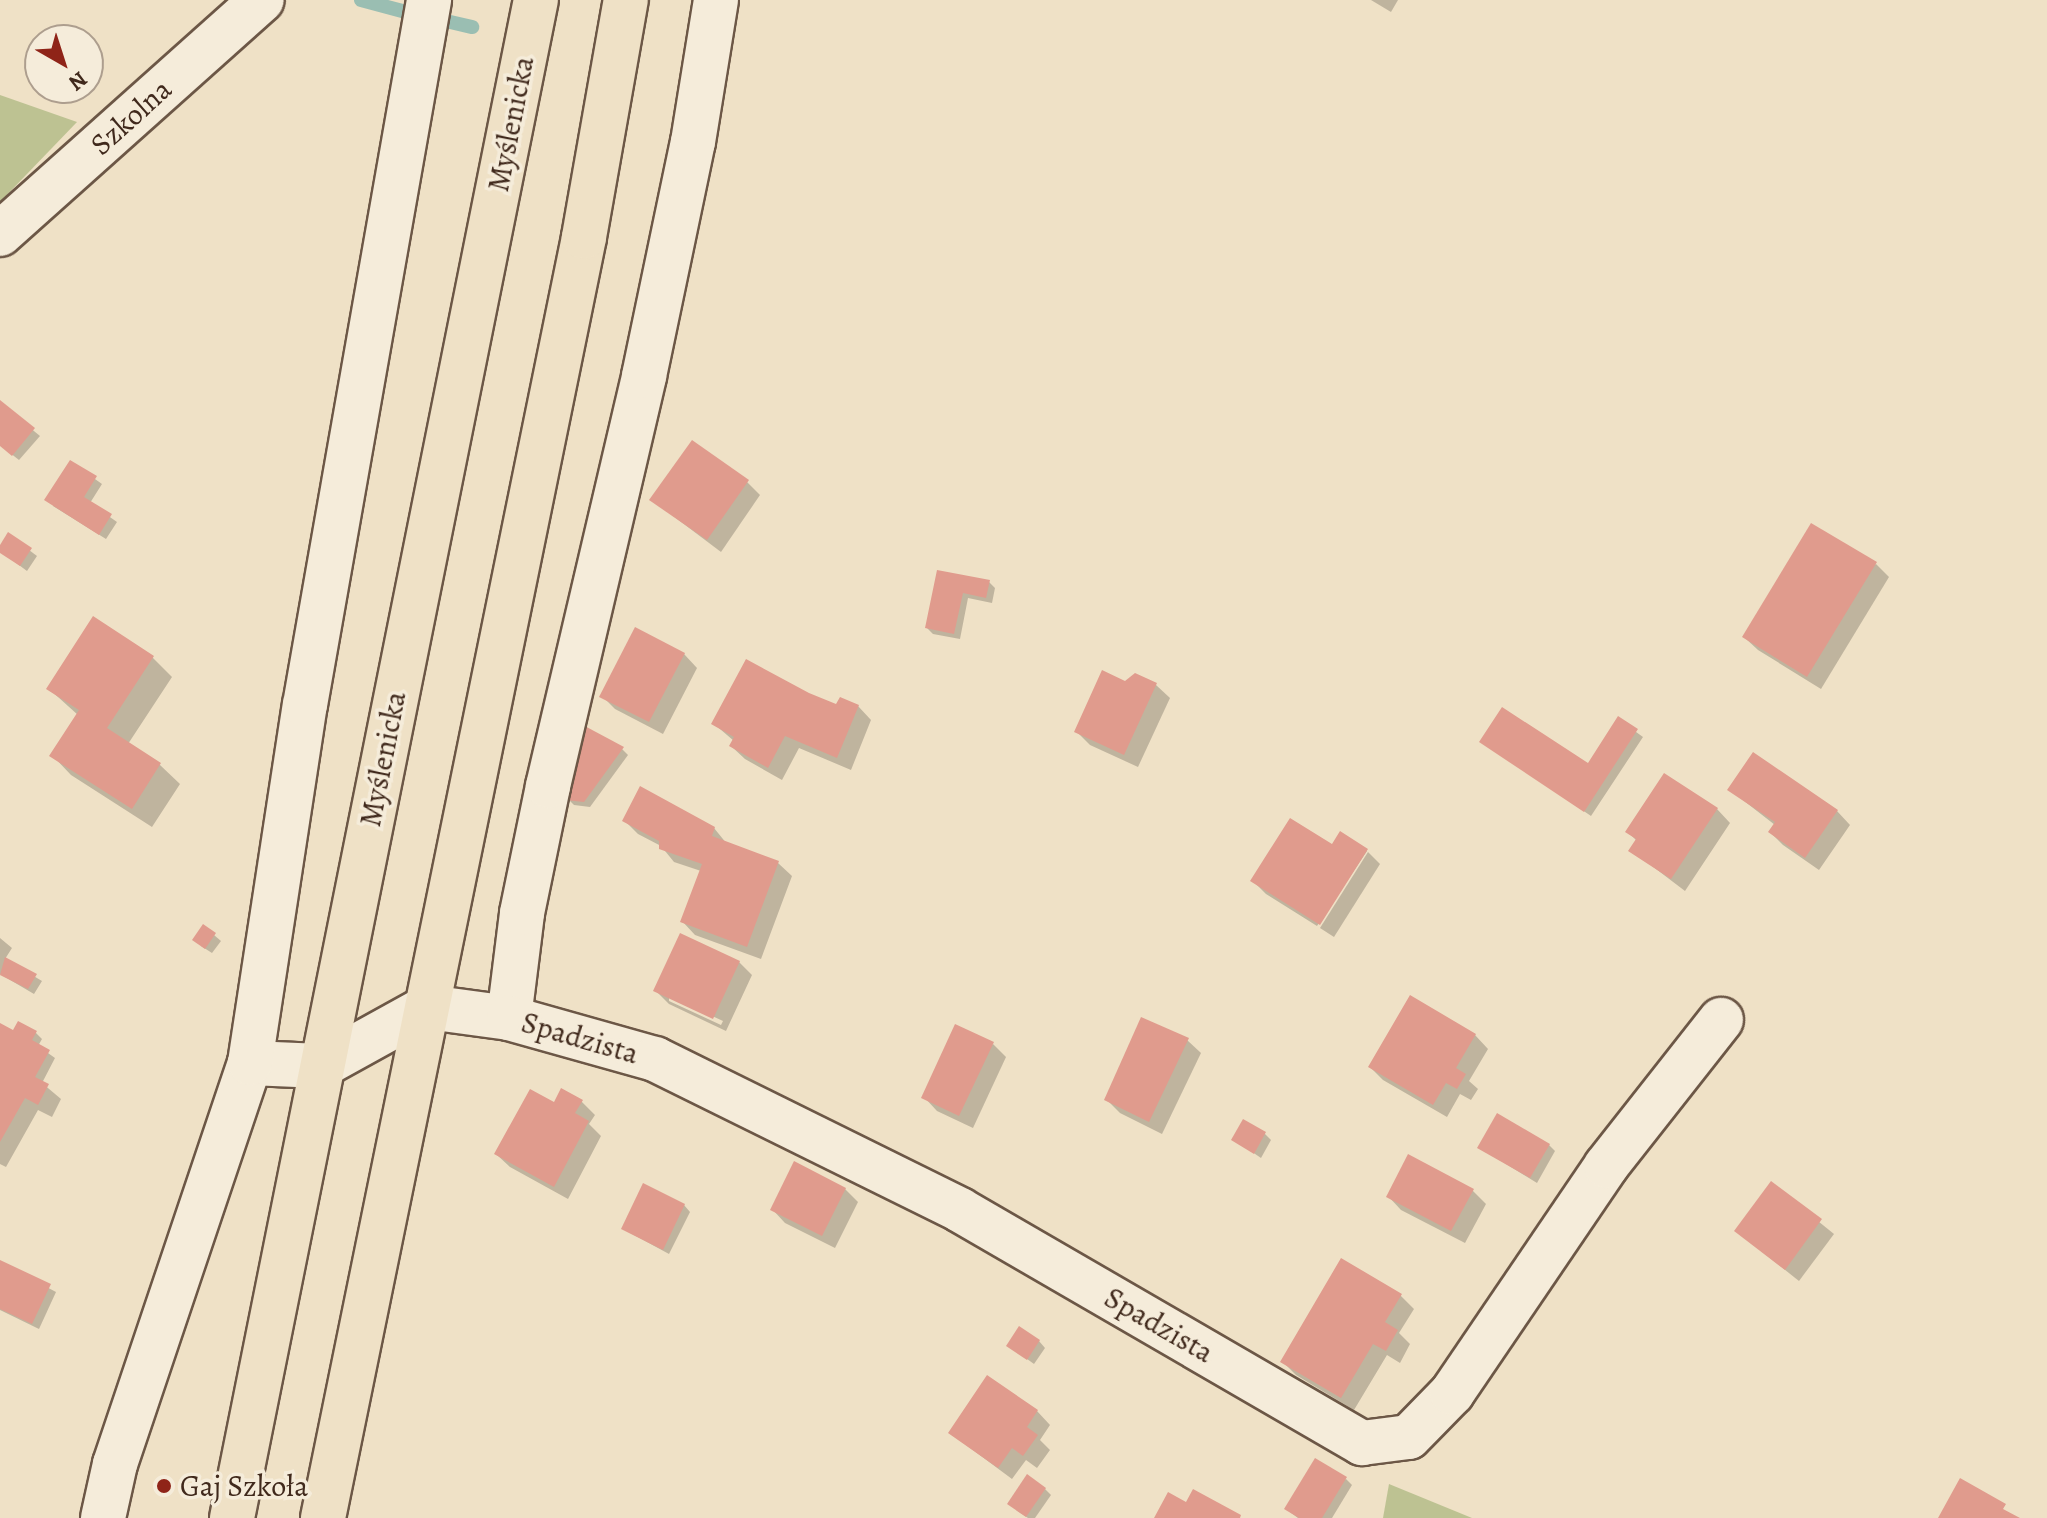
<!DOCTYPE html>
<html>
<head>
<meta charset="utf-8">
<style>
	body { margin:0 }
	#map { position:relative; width:2047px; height:1518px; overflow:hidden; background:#efe1c6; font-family:Alegreya,serif }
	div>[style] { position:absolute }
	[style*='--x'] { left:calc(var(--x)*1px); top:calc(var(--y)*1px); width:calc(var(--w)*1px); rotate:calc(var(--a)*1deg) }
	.green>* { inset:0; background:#bdc292 }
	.shadow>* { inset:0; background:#0003 }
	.stream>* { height:14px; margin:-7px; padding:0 7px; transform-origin:7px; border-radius:7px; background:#9abeb2 }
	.building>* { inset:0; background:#e09b8d }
	.roads { filter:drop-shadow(2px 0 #6c5746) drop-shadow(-2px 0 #6c5746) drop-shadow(0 2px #6c5746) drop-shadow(0 -2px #6c5746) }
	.street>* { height:44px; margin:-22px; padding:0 22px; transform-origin:22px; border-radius:22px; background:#f5ecda }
	.highway>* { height:44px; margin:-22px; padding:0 22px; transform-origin:22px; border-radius:22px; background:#efe1c6 }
	.dots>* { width:22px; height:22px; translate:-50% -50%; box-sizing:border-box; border:4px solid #f5ecda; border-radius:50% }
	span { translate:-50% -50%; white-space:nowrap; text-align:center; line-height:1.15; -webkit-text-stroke:7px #f5ecda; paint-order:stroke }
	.street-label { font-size:30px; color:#40291c }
	.poi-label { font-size:30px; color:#40291c }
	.left { translate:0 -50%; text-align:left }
	.north { position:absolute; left:24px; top:24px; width:80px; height:80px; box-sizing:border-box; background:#f5ecda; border:2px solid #ad9e8e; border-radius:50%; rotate:141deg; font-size:22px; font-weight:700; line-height:32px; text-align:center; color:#40291c }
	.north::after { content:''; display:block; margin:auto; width:28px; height:36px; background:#8f2418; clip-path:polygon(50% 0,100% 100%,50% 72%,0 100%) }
</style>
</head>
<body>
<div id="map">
	<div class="green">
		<i style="clip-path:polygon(0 95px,77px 122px,0 202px)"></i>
		<i style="clip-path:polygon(1389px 1484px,1472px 1518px,1383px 1518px)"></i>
	</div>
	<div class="shadow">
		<i style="clip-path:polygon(1371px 0,1398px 0,1391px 12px)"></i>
		<i style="clip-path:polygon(0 403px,40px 436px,19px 460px,0 445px)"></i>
		<i style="clip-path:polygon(71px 462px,102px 484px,90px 503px,117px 522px,106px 539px,53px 506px)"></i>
		<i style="clip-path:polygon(747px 482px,760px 495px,721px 552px,652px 500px)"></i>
		<i style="clip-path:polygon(9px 535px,37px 556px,27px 571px,0 551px)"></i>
		<i style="clip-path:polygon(1876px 564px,1889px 577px,1821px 689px,1758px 650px,1744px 637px)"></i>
		<i style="clip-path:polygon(938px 572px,989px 582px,995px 588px,992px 603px,968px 598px,960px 639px,933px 634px,927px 628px)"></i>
		<i style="clip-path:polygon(684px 654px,697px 668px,663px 734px,615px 709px,602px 696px)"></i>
		<i style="clip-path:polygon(152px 657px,172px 677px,128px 744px,160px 765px,180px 784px,152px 827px,71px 775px,52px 755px,78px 715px,48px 688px)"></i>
		<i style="clip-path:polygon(1136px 676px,1156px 685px,1170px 698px,1138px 767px,1090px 745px,1076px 731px)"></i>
		<i style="clip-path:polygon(808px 695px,837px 707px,858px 706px,871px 720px,851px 770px,799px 748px,782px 780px,745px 759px,731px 746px,734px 741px,713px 723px)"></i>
		<i style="clip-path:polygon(1618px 719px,1643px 737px,1591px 816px,1482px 742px,1588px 766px)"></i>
		<i style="clip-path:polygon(622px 749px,628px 755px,590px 807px,574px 805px,568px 799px)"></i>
		<i style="clip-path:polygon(1754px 754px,1837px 811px,1850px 825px,1819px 870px,1783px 845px,1770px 832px,1775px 825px,1730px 790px)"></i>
		<i style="clip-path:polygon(1717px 809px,1730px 823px,1685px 891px,1631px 850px,1637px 841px,1628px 832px)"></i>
		<i style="clip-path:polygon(625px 821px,714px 828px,727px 844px,778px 863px,792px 876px,761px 959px,695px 935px,682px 921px,701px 871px,674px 862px,661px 846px,638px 834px)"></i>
		<i style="clip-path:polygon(1341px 834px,1367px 851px,1317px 926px,1266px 894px,1253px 881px,1332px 847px)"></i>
		<i style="clip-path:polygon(1368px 852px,1380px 864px,1334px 937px,1320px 928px)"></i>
		<i style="clip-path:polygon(214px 935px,221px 941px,212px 953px,201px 946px)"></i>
		<i style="clip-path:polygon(0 938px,12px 948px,5px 959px,42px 981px,34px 994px,0 974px)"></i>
		<i style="clip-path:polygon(evenodd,739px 962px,752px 975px,726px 1031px,669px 1004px,656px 991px,739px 962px,669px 996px,723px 1021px,721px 1025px,669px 1001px,669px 996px)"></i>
		<i style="clip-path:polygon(0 1026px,14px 1033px,36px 1033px,42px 1039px,38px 1046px,55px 1058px,42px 1083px,61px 1099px,52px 1117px,38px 1110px,6px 1167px,0 1164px)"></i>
		<i style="clip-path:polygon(1475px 1035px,1488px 1049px,1469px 1081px,1478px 1089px,1471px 1100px,1460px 1094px,1447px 1117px,1383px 1080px,1370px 1067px)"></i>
		<i style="clip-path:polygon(1187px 1040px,1201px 1053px,1162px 1134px,1120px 1113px,1107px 1100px)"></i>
		<i style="clip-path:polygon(993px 1044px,1006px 1057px,973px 1128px,937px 1111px,924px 1097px)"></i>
		<i style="clip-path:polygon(581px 1101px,595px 1115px,589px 1124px,601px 1136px,568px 1199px,510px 1167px,496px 1154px,555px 1104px)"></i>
		<i style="clip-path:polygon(1265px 1134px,1271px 1140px,1261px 1158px,1233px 1139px)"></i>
		<i style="clip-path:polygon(1549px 1145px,1555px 1151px,1537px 1183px,1480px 1148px)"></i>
		<i style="clip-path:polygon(1771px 1183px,1834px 1234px,1799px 1281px,1736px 1231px)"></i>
		<i style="clip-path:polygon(845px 1189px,858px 1202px,835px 1248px,785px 1223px,772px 1209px)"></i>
		<i style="clip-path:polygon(1472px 1190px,1486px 1204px,1465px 1243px,1401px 1210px,1388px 1196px)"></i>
		<i style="clip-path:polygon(684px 1205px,690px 1212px,669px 1254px,623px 1229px)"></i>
		<i style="clip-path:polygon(0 1262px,56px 1292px,39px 1329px,0 1310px)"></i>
		<i style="clip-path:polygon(1400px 1295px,1414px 1309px,1399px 1333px,1410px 1344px,1400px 1363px,1387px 1355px,1354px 1410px,1296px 1375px,1283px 1362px)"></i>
		<i style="clip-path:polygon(1039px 1341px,1045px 1348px,1034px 1364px,1009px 1346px)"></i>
		<i style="clip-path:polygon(1037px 1411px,1050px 1425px,1040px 1440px,1050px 1450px,1037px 1468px,1026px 1460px,1012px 1479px,950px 1433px)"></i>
		<i style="clip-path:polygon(1346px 1479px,1352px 1485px,1332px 1518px,1298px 1518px,1286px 1509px)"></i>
		<i style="clip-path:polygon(1045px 1489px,1051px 1495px,1035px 1518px,1028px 1518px,1016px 1510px)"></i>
	</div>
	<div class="stream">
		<i style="--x:361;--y:0;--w:51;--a:14.9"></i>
		<i style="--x:446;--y:21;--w:27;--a:13"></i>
	</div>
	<div class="building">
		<i style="clip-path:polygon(0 400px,35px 428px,12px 456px,0 446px)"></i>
		<i style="clip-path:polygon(692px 440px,749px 480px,707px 540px,649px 500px)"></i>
		<i style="clip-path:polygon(70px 460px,97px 476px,84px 497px,112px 514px,99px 535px,44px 500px)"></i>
		<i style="clip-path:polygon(1811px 523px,1877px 562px,1807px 677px,1742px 637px)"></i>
		<i style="clip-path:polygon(8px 532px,32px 548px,20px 566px,0 553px,0 545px)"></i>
		<i style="clip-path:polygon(937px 570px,990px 580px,986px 598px,963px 593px,954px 634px,925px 628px)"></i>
		<i style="clip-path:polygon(93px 616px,154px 656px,107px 728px,161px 763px,132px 809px,49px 756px,79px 710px,46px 689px)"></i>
		<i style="clip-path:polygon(635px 627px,685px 653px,649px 722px,599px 697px)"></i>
		<i style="clip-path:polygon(746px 659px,809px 693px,836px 704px,840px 697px,859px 705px,837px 758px,785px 736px,768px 768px,729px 746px,734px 737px,711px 724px)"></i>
		<i style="clip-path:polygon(1102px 670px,1125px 681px,1135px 673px,1157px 683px,1124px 755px,1074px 732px)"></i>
		<i style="clip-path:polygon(1502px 707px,1588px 763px,1618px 716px,1638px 729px,1584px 812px,1479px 742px)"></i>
		<i style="clip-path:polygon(581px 724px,624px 747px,584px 802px,565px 800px)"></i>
		<i style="clip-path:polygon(1753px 752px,1838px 810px,1805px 858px,1768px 832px,1775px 822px,1727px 790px)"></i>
		<i style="clip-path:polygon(1664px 773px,1718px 808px,1671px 879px,1628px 851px,1636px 839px,1625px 832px)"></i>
		<i style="clip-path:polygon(640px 786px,715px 827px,712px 836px,779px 861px,747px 947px,680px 922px,702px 864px,659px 849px,659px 841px,622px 821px)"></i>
		<i style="clip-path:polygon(1290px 818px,1332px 844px,1340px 831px,1368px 849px,1320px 925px,1250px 881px)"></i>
		<i style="clip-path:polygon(203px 924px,216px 933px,205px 949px,192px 940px)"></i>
		<i style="clip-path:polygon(680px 933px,740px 961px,713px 1019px,653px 991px)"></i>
		<i style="clip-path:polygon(5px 957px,37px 974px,28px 989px,0 975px)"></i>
		<i style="clip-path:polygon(1410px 995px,1476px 1034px,1456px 1068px,1466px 1074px,1457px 1089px,1446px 1083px,1433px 1105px,1368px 1067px)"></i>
		<i style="clip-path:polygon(1141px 1017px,1189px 1038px,1149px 1122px,1104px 1100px)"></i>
		<i style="clip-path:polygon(18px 1021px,37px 1031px,32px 1040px,50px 1050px,35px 1077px,49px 1084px,38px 1105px,25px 1098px,0 1142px,0 1023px,13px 1030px)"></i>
		<i style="clip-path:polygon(955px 1024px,994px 1042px,959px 1116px,921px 1098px)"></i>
		<i style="clip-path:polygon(561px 1088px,583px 1100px,575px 1113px,589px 1121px,554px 1187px,494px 1154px,530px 1089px,554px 1102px)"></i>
		<i style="clip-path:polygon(1497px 1113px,1550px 1144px,1530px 1178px,1477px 1148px)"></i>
		<i style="clip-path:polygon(1243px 1119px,1266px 1132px,1254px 1154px,1231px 1140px)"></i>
		<i style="clip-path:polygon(1408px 1154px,1474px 1189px,1451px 1231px,1386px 1197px)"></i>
		<i style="clip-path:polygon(794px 1161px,846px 1188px,822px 1236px,770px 1210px)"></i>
		<i style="clip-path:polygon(1771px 1181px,1822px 1219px,1785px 1270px,1734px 1231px)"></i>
		<i style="clip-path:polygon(643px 1183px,685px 1204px,663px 1250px,621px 1229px)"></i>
		<i style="clip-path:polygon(1341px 1258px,1402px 1294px,1385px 1322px,1398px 1330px,1386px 1351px,1373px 1344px,1341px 1398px,1280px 1362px)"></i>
		<i style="clip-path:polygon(0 1260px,51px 1284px,32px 1324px,0 1309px)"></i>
		<i style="clip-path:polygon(1019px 1326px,1040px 1340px,1027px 1360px,1006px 1346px)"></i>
		<i style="clip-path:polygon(987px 1375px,1038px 1410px,1027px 1427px,1038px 1435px,1023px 1456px,1012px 1448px,998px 1468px,948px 1433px)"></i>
		<i style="clip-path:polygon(1315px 1458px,1347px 1477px,1322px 1518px,1299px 1518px,1284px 1509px)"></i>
		<i style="clip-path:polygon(1027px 1474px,1046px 1488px,1026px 1517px,1007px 1504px)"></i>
		<i style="clip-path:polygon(1960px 1478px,2006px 1504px,2003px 1509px,2020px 1518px,1938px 1518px)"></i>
		<i style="clip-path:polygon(1193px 1489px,1241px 1515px,1240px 1518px,1154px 1518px,1168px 1492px,1186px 1502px)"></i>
	</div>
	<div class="roads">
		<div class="street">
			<i style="--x:0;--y:234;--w:351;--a:-41.8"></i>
			<i style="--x:509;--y:1018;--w:106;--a:-82.9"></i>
			<i style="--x:522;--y:913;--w:130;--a:-78.4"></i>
			<i style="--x:548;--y:786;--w:421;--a:-76.8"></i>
			<i style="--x:644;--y:376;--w:239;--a:-78.2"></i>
			<i style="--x:693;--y:142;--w:144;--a:-80.8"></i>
			<i style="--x:250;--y:1063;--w:71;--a:2.4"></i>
			<i style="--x:321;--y:1066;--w:122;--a:-28.9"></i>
			<i style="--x:428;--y:1007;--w:82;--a:7.7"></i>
			<i style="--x:509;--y:1018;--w:152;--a:15.7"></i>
			<i style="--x:655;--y:1059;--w:340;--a:26.3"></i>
			<i style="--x:960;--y:1210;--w:465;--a:30.1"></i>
			<i style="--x:1362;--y:1443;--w:47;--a:-7.3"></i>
			<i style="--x:1409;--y:1437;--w:62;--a:-45.7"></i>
			<i style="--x:1452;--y:1393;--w:274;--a:-55.8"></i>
			<i style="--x:1606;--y:1166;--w:186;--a:-51.8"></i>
			<i style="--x:103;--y:1518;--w:55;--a:-77.5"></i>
			<i style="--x:115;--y:1464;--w:423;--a:-71.4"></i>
			<i style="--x:250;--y:1063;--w:362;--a:-81.3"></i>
			<i style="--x:305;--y:705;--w:716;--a:-80.02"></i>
		</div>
		<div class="highway">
			<i style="--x:232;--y:1518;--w:1548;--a:-78.68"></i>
			<i style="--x:323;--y:1518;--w:1307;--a:-78.48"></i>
			<i style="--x:584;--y:237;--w:241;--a:-80"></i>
		</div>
	</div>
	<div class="dots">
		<i style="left:164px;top:1486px;background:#8f2418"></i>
	</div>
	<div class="street-label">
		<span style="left:131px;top:117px;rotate:-42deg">Szkolna</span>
		<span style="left:511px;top:124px;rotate:-79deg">Myślenicka</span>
		<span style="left:383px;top:759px;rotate:-79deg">Myślenicka</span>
		<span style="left:580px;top:1038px;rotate:16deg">Spadzista</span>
		<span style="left:1159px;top:1325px;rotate:30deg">Spadzista</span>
	</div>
	<div class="poi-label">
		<span class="left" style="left:180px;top:1486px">Gaj Szkoła</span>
	</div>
	<div class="north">N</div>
</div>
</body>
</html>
